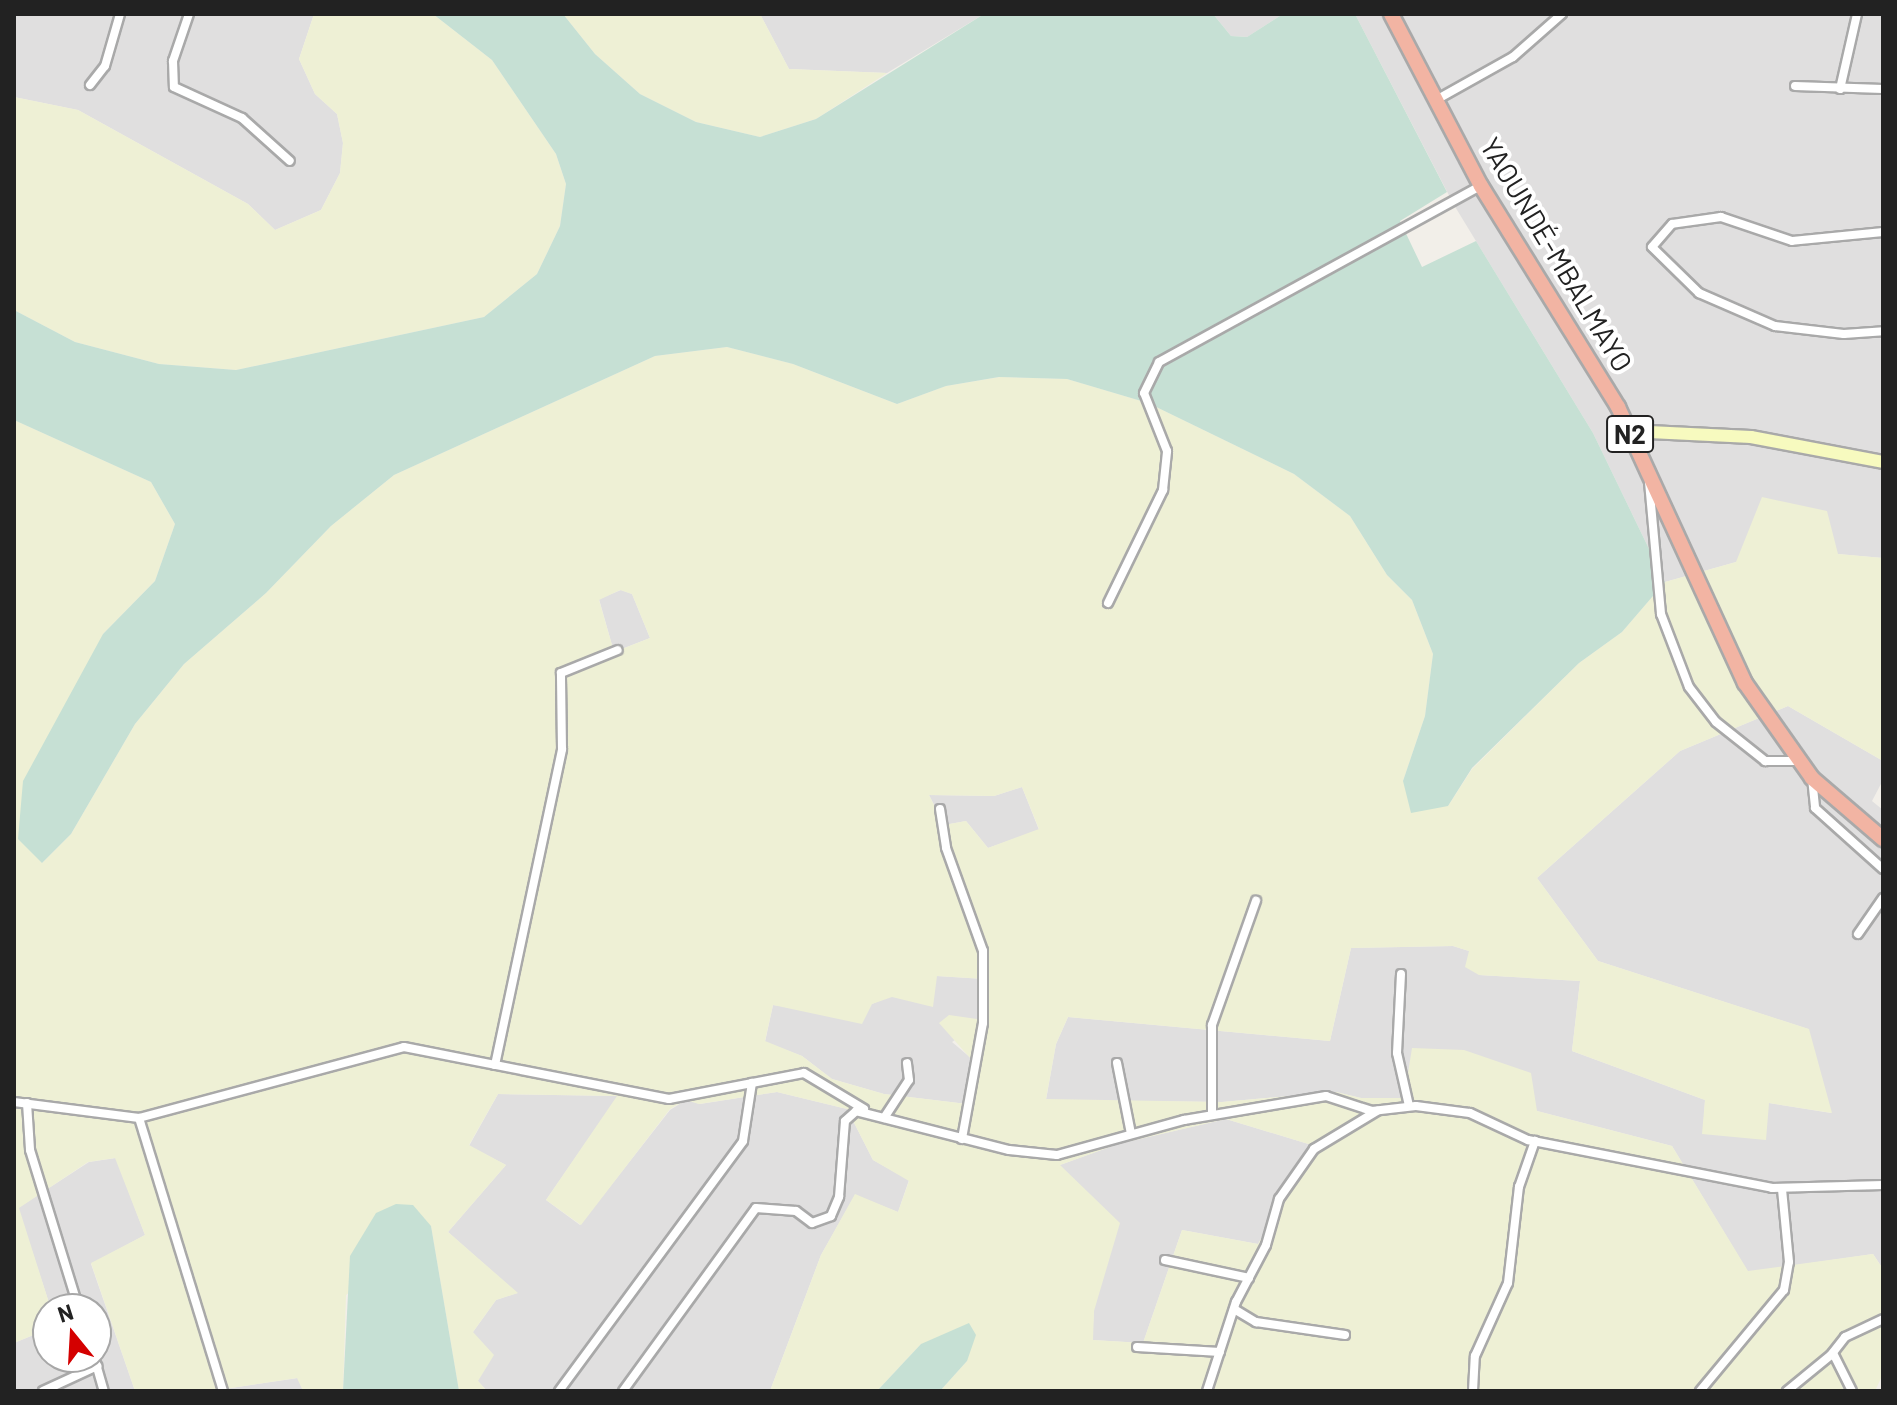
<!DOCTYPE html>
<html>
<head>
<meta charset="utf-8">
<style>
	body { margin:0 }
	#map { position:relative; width:1897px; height:1405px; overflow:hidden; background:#f2efe9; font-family:Barlow,sans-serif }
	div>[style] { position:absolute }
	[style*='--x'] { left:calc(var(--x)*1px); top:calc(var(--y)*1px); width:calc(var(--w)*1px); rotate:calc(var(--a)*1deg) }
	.residential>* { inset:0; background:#e0dfdf }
	.farmland>* { inset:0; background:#eef0d5 }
	.wetland>* { inset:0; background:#c6e0d4 }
	.roads { filter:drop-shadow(2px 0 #a9a9a9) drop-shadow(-2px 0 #a9a9a9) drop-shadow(0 2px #a9a9a9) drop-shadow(0 -2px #a9a9a9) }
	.minor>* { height:8px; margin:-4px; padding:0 4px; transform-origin:4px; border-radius:4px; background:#fff }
	.secondary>* { height:12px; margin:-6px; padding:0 6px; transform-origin:6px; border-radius:6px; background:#f7fabf }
	.trunk>* { height:14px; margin:-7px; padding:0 7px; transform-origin:7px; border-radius:7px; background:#f2b4a3 }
	span { translate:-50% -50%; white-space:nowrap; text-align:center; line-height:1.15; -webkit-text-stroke:8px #fff; paint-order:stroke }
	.shield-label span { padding:2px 6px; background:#fff; border:2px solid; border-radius:6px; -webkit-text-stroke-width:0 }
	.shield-label { font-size:26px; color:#222; font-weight:700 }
	.street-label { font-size:28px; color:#222 }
	.frame { position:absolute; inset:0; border:16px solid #222; pointer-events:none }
	.north { position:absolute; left:32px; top:1293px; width:80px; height:80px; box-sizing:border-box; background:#fff; border:2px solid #a7a7a7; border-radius:50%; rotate:342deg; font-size:22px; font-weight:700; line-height:32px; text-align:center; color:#222 }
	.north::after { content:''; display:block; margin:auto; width:28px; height:36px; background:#d40000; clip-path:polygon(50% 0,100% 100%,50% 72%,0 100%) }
</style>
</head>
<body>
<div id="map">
	<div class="residential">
		<i style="clip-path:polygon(14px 14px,314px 14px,299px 59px,315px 94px,337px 114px,343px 143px,340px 173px,321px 210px,275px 230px,248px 204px,78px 110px,14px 97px)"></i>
		<i style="clip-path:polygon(760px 14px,984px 14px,887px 73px,789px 69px)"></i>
		<i style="clip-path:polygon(1213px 14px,1283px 14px,1247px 37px,1231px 36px)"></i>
		<i style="clip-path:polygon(1355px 14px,1883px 14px,1883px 558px,1838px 554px,1736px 562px,1665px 582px,1593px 433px,1454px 205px)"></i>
		<i style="clip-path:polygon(621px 590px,632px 594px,650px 638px,614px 652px,599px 599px)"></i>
		<i style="clip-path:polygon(1788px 706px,1883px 761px,1883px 780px,1872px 801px,1883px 810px,1883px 1269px,1873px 1254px,1748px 1272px,1672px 1146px,1537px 1111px,1361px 1098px,1336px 1092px,1222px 1102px,1046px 1100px,1056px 1044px,1068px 1017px,1330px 1041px,1351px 948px,1453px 946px,1469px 951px,1479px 975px,1580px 981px,1572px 1051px,1705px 1100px,1703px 1134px,1769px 1103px,1831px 1113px,1808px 1029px,1598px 961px,1537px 878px,1680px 751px)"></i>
		<i style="clip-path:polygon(1022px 787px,1039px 830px,988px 848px,966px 821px,944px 825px,929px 795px,994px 796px)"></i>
		<i style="clip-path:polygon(937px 976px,985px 979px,984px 1020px,952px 1042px,972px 1059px,967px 1104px,884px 1094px,832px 1079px,802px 1056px,765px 1042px,773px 1005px,803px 1009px,872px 1004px)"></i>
		<i style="clip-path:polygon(777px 1092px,847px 1109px,873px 1160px,909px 1180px,898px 1212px,855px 1195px,821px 1255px,770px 1391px,487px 1391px,478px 1381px,473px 1332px,496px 1300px,517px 1293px,448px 1232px,506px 1165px,469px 1146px,498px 1094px,618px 1096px,546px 1200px,580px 1225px,670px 1110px,686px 1100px,700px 1104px)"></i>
		<i style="clip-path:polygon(1226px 1119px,1315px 1146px,1258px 1244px,1182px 1230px,1143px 1343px,1092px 1340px,1094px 1311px,1060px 1165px,1118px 1144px)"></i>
		<i style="clip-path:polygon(116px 1158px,145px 1235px,91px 1264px,135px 1391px,14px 1391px,14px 1343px,48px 1329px,48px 1357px,96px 1357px,96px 1309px,51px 1309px,18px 1208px,89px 1162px)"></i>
		<i style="clip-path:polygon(298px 1378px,303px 1391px,211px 1391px)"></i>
	</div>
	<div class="farmland">
		<i style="clip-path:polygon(314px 14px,433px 14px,492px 60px,556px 154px,566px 184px,560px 226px,537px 274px,484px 317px,236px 370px,159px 364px,75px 342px,14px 310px,14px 97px,78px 110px,248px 204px,275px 230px,321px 210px,340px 173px,343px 143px,337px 114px,315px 94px,299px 59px)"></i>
		<i style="clip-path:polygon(563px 14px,760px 14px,789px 69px,887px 73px,816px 119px,760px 137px,696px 122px,640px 94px,595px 54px)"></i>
		<i style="clip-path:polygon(evenodd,727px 347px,793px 364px,897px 404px,946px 386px,1000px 377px,1067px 379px,1148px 403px,1294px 474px,1350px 516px,1387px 575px,1412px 600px,1433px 654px,1425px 716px,1403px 781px,1448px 806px,1472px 769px,1579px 663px,1622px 632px,1665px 582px,1736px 562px,1762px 497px,1827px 511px,1838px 554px,1883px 558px,1883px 761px,1788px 706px,1680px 751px,1537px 878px,1598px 961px,1809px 1029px,1832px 1113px,1769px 1103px,1766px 1140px,1702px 1134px,1705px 1100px,1572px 1051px,1580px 981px,1479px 975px,1465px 967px,1469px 951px,1453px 946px,1351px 948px,1330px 1041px,1068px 1017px,1056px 1044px,1046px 1099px,1222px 1102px,1336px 1092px,1361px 1098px,1404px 1098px,1412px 1048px,1464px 1050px,1531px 1073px,1537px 1111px,1672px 1146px,1748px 1271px,1873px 1254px,1883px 1269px,1883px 1374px,1875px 1391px,940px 1391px,967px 1361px,921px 1344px,877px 1391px,770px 1391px,821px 1255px,855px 1194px,898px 1212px,909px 1181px,873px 1160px,847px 1109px,777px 1092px,699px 1104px,686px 1100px,670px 1109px,581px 1225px,546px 1200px,617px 1096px,498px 1094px,469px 1145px,506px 1165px,448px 1232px,518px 1293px,496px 1300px,473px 1332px,494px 1355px,478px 1381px,487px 1391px,459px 1391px,431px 1226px,346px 1295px,343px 1391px,303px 1391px,297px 1378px,211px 1391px,135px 1391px,91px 1263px,145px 1235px,115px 1158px,88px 1162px,19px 1208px,51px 1309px,48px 1329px,14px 1343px,14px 420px,151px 482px,175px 524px,155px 581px,103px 634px,42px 863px,71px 834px,135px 724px,184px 664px,266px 593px,331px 526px,394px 475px,655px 356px,727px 347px,620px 590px,632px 594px,650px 638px,614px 652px,599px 600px,620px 590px,727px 347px,1022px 787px,1039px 829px,988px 848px,966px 821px,944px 825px,929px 795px,994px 796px,1022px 787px,727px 347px,937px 976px,985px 979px,984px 1020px,949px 1015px,939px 1023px,971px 1059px,967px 1104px,884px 1094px,832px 1079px,802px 1056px,765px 1041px,773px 1005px,862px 1024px,872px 1004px,892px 997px,933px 1007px,937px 976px,727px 347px,1226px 1119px,1315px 1146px,1258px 1244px,1182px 1230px,1143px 1343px,1093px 1340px,1094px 1311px,1120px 1223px,1060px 1165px,1118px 1144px,1226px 1119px)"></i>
	</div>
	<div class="wetland">
		<i style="clip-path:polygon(433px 14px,563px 14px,595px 54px,640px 94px,696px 122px,760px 137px,816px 119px,984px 14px,1213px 14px,1231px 36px,1247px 37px,1283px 14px,1355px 14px,1447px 192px,1400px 221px,1422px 267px,1476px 241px,1593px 433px,1665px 582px,1622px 632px,1579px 663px,1472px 768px,1448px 806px,1411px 813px,1403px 781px,1425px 716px,1433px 654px,1412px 600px,1387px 575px,1350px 516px,1294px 474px,1148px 403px,1067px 379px,999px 377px,946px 386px,897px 404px,793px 364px,727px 347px,655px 356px,394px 475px,331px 526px,266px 593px,184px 664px,135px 724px,71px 834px,42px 863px,18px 839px,23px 781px,103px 634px,155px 581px,175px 524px,151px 482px,14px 420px,14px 310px,75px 342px,159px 364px,236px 370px,484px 317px,537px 274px,560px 226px,566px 184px,556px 154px,492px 60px)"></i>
		<i style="clip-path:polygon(396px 1204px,413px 1205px,431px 1226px,459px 1391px,343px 1391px,350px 1256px,376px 1213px)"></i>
		<i style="clip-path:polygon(969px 1323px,976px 1335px,967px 1361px,940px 1391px,877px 1391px,921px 1344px)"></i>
	</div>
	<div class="roads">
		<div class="minor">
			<i style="--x:189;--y:14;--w:50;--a:108.8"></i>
			<i style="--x:173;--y:61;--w:26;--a:88"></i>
			<i style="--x:174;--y:87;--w:75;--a:24.5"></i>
			<i style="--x:242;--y:118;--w:64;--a:41.9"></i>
			<i style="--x:90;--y:85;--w:24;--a:-52"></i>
			<i style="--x:105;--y:66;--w:54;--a:-73.9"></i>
			<i style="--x:1795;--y:86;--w:88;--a:2"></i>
			<i style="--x:1840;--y:89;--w:77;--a:-77.2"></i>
			<i style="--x:1436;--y:100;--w:88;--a:-29.2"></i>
			<i style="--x:1513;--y:57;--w:65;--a:-41.3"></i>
			<i style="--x:1883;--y:232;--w:91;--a:174.4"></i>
			<i style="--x:1792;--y:241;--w:75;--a:-161.3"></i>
			<i style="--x:1721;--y:217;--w:49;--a:171.9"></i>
			<i style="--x:1672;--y:224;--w:30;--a:131"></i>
			<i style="--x:1652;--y:247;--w:66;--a:44.4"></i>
			<i style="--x:1699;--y:293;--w:83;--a:23.5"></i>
			<i style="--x:1775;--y:326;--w:69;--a:6.6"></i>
			<i style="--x:1844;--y:334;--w:39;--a:-4"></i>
			<i style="--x:1649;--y:482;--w:133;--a:84.8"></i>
			<i style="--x:1661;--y:614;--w:78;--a:69"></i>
			<i style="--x:1689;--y:687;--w:44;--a:52.4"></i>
			<i style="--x:1716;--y:722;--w:63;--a:38.5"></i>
			<i style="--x:1765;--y:761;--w:33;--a:0"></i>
			<i style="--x:1108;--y:603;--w:126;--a:-64"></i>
			<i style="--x:1163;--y:490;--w:39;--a:-84"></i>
			<i style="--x:1167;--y:451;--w:62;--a:-111.6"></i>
			<i style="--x:1144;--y:393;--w:34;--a:-64"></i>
			<i style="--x:1159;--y:362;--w:367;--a:-28.7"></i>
			<i style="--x:1812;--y:778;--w:30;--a:84"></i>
			<i style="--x:1815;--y:808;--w:91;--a:41.9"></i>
			<i style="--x:940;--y:809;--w:39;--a:81"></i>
			<i style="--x:946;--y:848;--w:109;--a:70.2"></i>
			<i style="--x:983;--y:951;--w:72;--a:90"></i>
			<i style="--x:983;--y:1023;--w:118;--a:100.3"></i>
			<i style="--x:1858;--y:934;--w:44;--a:-55.2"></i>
			<i style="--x:1401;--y:974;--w:79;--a:92.9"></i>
			<i style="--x:1397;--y:1053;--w:54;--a:77.2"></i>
			<i style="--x:1117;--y:1063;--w:72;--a:78.8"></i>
			<i style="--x:495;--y:1065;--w:323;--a:-78"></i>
			<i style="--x:562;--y:749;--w:76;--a:-90.8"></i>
			<i style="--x:561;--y:673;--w:61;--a:-22"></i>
			<i style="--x:14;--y:1102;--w:126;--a:7.3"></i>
			<i style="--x:139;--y:1118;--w:274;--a:-15"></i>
			<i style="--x:404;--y:1047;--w:270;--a:11.1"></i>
			<i style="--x:669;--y:1099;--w:137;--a:-10.9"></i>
			<i style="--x:804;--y:1073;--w:70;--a:31"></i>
			<i style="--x:27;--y:1103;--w:47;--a:86.3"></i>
			<i style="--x:30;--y:1150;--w:166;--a:72.9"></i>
			<i style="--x:1212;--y:1114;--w:89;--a:-90"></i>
			<i style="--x:1212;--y:1025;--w:132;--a:-70.5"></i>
			<i style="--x:139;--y:1118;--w:286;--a:72.9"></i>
			<i style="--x:884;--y:1118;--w:45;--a:-56.7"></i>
			<i style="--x:909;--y:1080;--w:17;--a:-97"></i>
			<i style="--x:1165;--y:1260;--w:86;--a:12.1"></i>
			<i style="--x:1234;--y:1309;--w:26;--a:31"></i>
			<i style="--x:1256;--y:1322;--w:90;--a:8.3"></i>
			<i style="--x:1137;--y:1347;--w:83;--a:3.4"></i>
			<i style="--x:1833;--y:1353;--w:42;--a:63.4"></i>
			<i style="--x:94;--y:1357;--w:35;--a:74"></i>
			<i style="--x:43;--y:1391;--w:60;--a:-24.8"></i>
			<i style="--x:559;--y:1391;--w:310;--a:-53.6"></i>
			<i style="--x:743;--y:1141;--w:59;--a:-81.2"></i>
			<i style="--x:623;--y:1391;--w:226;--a:-54"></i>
			<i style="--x:756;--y:1208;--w:40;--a:4.3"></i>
			<i style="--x:796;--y:1211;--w:20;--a:37"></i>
			<i style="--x:812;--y:1223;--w:20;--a:-20"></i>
			<i style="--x:831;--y:1216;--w:21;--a:-67"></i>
			<i style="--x:839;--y:1197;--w:76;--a:-85.5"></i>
			<i style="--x:845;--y:1121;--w:15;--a:-42"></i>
			<i style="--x:856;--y:1111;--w:158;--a:14.3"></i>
			<i style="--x:1009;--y:1150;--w:48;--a:5.9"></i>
			<i style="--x:1057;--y:1155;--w:132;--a:-15.4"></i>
			<i style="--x:1184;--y:1120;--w:144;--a:-9.6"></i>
			<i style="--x:1326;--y:1096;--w:48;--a:18.1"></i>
			<i style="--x:1372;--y:1111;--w:44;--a:-6.5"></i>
			<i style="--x:1416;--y:1106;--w:54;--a:7.4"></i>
			<i style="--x:1470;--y:1113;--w:64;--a:25"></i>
			<i style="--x:1528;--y:1140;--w:249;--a:11.1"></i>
			<i style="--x:1772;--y:1188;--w:111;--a:-1.5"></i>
			<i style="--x:1207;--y:1391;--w:94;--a:-72"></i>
			<i style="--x:1236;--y:1302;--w:64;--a:-62.2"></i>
			<i style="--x:1266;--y:1245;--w:48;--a:-74.2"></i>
			<i style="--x:1279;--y:1199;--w:61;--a:-55"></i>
			<i style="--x:1314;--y:1149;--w:74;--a:-31.1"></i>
			<i style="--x:1473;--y:1391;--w:35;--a:-87"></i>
			<i style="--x:1475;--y:1356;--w:80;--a:-65.7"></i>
			<i style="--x:1508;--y:1283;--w:97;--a:-83.5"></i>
			<i style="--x:1519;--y:1187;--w:49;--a:-70.8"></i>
			<i style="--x:1700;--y:1391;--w:131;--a:-50.3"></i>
			<i style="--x:1784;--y:1290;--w:28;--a:-80"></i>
			<i style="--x:1789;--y:1262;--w:73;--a:-95.5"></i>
			<i style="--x:1787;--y:1391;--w:57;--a:-39.3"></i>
			<i style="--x:1831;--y:1355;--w:23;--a:-52"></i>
			<i style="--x:1845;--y:1337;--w:42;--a:-25.3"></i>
		</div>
		<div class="secondary">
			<i style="--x:1629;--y:431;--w:122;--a:2.8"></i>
			<i style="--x:1751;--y:437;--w:134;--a:10.7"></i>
		</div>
		<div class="trunk">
			<i style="--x:1391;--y:14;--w:194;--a:62.4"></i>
			<i style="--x:1481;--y:186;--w:260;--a:58.2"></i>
			<i style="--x:1618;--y:407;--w:304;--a:65.3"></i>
			<i style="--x:1745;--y:683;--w:116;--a:54.8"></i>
			<i style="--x:1812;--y:778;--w:94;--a:40.7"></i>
		</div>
	</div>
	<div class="shield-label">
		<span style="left:1630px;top:434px">N2</span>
	</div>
	<div class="street-label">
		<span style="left:1557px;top:254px;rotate:59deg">YAOUNDÉ-MBALMAYO</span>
	</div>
	<div class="frame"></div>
	<div class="north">N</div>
</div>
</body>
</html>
